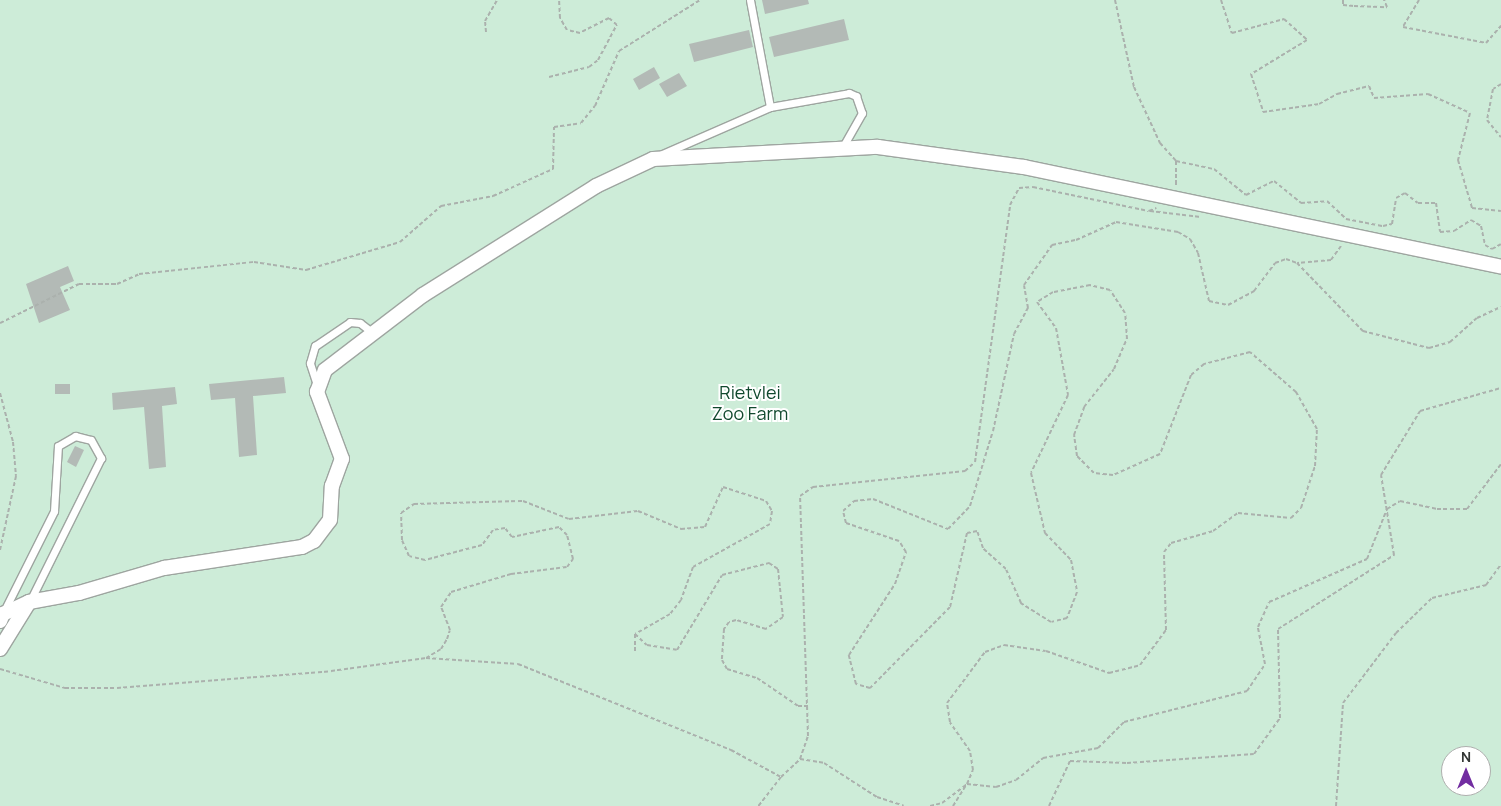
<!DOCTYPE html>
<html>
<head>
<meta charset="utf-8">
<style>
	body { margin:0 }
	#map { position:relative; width:1501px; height:806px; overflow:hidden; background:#edf5f0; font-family:Manrope,sans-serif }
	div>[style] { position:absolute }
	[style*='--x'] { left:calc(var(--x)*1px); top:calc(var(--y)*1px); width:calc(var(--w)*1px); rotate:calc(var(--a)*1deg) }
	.green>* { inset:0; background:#cdecd8 }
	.building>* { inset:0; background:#b3bab6 }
	.path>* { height:2px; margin-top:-1px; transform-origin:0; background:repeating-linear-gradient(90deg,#abb1ad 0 4px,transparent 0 6.5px) }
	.roads { filter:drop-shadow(1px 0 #9ea5a0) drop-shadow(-1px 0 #9ea5a0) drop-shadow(0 1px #9ea5a0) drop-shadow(0 -1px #9ea5a0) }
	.lane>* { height:7px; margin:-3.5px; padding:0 3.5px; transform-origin:3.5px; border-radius:3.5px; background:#fff }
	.street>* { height:14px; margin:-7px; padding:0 7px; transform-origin:7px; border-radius:7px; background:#fff }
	span { translate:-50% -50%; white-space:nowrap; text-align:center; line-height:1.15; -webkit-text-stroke:4px #fff; paint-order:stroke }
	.park-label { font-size:18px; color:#11492e }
	.north { position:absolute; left:1441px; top:746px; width:50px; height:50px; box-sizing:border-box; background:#fff; border:1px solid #aeafae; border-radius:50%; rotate:0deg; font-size:14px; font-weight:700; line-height:20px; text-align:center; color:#343735 }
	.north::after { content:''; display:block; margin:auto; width:18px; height:22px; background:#722da1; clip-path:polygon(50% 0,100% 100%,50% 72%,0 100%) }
</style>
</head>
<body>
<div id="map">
	<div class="green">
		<i style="clip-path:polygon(evenodd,0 0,1501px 0,1501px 806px,0 806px,0 0,1451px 756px,1481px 756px,1481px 786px,1451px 786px,1451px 756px)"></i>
	</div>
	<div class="building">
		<i style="clip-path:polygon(762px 0,808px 0,809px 4px,765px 14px)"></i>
		<i style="clip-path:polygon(844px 19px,849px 40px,774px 57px,769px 37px)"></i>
		<i style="clip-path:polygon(749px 30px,753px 47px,694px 62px,689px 44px)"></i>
		<i style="clip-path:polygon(654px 67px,660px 78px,639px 90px,633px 79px)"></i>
		<i style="clip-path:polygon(679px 73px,687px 86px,667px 97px,659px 84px)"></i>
		<i style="clip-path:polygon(68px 266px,74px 281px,60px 287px,70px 310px,39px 323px,26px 284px)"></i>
		<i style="clip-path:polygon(284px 377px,286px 393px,253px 396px,257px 455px,239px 457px,235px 398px,211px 400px,209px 384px)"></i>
		<i style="clip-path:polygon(55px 384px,70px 384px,70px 394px,55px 394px)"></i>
		<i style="clip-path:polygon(175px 387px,177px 404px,162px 406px,166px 467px,149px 469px,144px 407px,113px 410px,112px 393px)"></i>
		<i style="clip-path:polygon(75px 446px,84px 450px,76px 467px,67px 462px)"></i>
	</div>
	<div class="path">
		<i style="--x:1115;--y:0;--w:89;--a:77.7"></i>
		<i style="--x:1134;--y:87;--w:62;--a:65.1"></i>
		<i style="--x:1160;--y:143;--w:24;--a:48"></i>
		<i style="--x:1176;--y:161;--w:25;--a:90"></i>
		<i style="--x:1221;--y:0;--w:35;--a:72"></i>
		<i style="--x:1232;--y:33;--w:54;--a:-15.1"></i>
		<i style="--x:1284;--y:19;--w:31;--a:42"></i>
		<i style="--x:1307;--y:40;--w:66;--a:148.7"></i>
		<i style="--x:1251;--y:74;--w:40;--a:72"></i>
		<i style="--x:1263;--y:112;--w:57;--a:-8.1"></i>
		<i style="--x:1319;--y:104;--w:21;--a:-29"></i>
		<i style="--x:1337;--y:94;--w:33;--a:-14"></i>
		<i style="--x:1369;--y:86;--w:13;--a:67"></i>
		<i style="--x:1374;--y:98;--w:54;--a:-4.2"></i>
		<i style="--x:1428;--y:94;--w:46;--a:24.3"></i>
		<i style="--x:1470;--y:113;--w:49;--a:104.3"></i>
		<i style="--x:1458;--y:160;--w:50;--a:73.7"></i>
		<i style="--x:1472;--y:208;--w:29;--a:6"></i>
		<i style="--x:1343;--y:0;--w:5;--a:90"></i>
		<i style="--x:1343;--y:5;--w:11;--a:5"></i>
		<i style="--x:1354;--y:6;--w:33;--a:2"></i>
		<i style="--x:1387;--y:7;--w:8;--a:-113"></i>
		<i style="--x:1419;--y:0;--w:31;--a:121"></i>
		<i style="--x:1403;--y:27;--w:85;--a:10.9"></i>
		<i style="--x:1486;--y:43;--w:23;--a:-49"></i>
		<i style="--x:486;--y:32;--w:11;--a:-95"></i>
		<i style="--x:485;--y:21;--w:24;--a:-60"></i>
		<i style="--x:549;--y:77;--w:41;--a:-14"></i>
		<i style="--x:589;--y:67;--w:11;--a:-38"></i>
		<i style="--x:598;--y:60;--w:40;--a:-62"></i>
		<i style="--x:617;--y:25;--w:11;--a:-139"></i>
		<i style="--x:609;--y:18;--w:33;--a:153"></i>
		<i style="--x:580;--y:33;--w:13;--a:-167"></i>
		<i style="--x:567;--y:30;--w:14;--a:-120"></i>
		<i style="--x:560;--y:18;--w:18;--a:-93"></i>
		<i style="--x:1501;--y:84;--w:9;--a:148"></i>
		<i style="--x:1493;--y:89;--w:32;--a:101"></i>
		<i style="--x:1487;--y:120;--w:22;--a:51"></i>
		<i style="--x:1176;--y:161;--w:39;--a:12"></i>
		<i style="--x:1214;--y:169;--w:41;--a:39.1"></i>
		<i style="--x:1246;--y:195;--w:31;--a:-27"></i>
		<i style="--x:1274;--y:181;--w:35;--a:39"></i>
		<i style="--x:1301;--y:203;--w:26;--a:-4"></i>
		<i style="--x:1327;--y:201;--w:26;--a:43"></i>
		<i style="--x:1346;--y:219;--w:38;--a:11"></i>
		<i style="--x:1383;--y:226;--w:9;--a:-13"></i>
		<i style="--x:1392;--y:224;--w:26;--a:-81"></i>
		<i style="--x:1396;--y:198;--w:10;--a:-29"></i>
		<i style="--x:1405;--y:193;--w:16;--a:38"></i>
		<i style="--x:1418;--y:203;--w:18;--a:0"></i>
		<i style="--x:1436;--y:203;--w:29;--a:82"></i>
		<i style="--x:1440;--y:232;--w:14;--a:-4"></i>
		<i style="--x:1454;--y:231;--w:20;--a:-33"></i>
		<i style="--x:1471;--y:220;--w:12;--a:31"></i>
		<i style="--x:1481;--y:226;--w:19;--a:78"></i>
		<i style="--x:1485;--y:245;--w:8;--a:30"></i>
		<i style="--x:1492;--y:249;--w:10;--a:-29"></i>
		<i style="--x:1150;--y:211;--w:51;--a:6.7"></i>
		<i style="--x:1341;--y:246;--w:17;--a:126"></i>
		<i style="--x:1331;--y:260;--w:34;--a:175"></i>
		<i style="--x:1297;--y:263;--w:95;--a:45.9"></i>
		<i style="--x:1363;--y:331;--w:68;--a:14.4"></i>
		<i style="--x:1429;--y:348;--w:22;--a:-16"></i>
		<i style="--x:1450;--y:342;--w:36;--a:-42"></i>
		<i style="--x:1477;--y:318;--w:26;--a:-25"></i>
		<i style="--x:0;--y:323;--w:88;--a:-26.3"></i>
		<i style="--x:79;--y:284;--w:38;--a:0"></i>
		<i style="--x:117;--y:284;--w:24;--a:-24"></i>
		<i style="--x:139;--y:274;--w:116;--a:-6"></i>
		<i style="--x:254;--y:262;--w:53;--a:8.7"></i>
		<i style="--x:306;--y:270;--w:98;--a:-16.6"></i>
		<i style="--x:400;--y:242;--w:55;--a:-41.3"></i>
		<i style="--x:441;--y:206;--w:53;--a:-10.9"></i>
		<i style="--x:493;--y:196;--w:66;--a:-24.2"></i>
		<i style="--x:553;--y:169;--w:42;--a:-88.6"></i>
		<i style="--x:554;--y:127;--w:27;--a:-8"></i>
		<i style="--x:581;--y:123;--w:22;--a:-51"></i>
		<i style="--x:595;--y:106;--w:60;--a:-66.4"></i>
		<i style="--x:619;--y:51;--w:96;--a:-32.2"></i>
		<i style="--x:0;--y:393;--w:51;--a:75.1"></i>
		<i style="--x:13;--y:442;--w:34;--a:85"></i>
		<i style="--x:16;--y:476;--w:76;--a:102.2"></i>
		<i style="--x:635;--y:634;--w:16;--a:43"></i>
		<i style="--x:647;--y:645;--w:30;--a:9"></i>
		<i style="--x:677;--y:650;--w:87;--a:-59"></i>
		<i style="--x:722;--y:575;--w:49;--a:-14.3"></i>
		<i style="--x:769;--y:563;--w:11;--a:34"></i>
		<i style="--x:778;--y:569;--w:48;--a:84.1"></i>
		<i style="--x:783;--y:617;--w:21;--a:145"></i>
		<i style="--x:766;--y:629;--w:31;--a:-163"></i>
		<i style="--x:736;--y:620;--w:7;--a:164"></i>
		<i style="--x:729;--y:622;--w:9;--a:126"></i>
		<i style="--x:724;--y:629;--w:31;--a:94"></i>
		<i style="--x:722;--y:660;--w:10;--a:61"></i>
		<i style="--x:727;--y:669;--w:31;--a:17"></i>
		<i style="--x:757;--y:678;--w:50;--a:34.3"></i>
		<i style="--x:798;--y:706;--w:10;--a:0"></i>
		<i style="--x:426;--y:658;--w:17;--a:-31"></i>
		<i style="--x:441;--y:649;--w:12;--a:-59"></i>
		<i style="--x:447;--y:639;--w:9;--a:-72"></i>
		<i style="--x:450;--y:630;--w:25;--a:-111"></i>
		<i style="--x:441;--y:607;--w:18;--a:-56"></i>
		<i style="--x:451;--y:592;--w:63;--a:-16.7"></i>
		<i style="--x:511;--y:574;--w:56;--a:-7.1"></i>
		<i style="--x:567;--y:567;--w:10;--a:-53"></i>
		<i style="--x:573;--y:559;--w:25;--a:-104"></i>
		<i style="--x:567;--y:535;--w:11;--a:-135"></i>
		<i style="--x:559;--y:527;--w:48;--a:168"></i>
		<i style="--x:512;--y:537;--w:11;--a:-128"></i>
		<i style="--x:505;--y:528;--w:12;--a:171"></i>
		<i style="--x:493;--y:530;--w:19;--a:126"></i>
		<i style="--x:482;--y:545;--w:59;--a:165.3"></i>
		<i style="--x:425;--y:560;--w:16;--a:-166"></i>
		<i style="--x:409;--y:556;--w:17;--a:-114"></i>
		<i style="--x:402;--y:540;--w:27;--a:-92"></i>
		<i style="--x:401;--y:513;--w:16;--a:-35"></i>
		<i style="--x:414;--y:504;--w:109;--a:-1.6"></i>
		<i style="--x:523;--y:501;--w:49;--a:21.4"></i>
		<i style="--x:569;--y:519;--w:69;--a:-6.6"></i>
		<i style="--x:638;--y:511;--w:47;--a:22.7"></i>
		<i style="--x:681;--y:529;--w:24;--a:-5"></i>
		<i style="--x:705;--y:527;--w:44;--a:-65.8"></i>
		<i style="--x:723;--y:487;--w:45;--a:18"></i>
		<i style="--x:766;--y:501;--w:12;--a:59"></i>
		<i style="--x:772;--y:511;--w:13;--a:99"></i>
		<i style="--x:770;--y:524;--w:88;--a:150.8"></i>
		<i style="--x:693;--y:567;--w:35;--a:110"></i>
		<i style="--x:681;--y:600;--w:18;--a:128"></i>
		<i style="--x:670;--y:614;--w:40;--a:150.3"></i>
		<i style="--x:635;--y:634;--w:18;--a:90"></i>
		<i style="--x:0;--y:669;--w:68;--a:16.3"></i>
		<i style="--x:65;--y:688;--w:52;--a:0"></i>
		<i style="--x:117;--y:688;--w:215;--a:-4.5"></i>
		<i style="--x:331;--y:671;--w:96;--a:-7.8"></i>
		<i style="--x:426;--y:658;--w:92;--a:3.7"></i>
		<i style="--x:518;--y:664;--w:230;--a:22"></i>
		<i style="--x:731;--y:750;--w:57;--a:28.4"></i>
		<i style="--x:781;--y:777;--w:37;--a:128"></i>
		<i style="--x:800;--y:759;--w:24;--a:9"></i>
		<i style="--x:824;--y:763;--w:63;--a:32.7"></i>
		<i style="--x:877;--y:797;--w:28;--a:18"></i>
		<i style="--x:781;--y:777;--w:26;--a:-43"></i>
		<i style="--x:800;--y:759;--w:24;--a:-71"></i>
		<i style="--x:808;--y:736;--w:240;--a:-91.9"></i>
		<i style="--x:800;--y:496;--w:16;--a:-35"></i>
		<i style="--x:813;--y:487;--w:153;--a:-6"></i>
		<i style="--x:965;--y:471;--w:13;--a:-42"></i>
		<i style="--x:975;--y:462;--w:259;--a:-82.2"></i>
		<i style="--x:1010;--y:205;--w:19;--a:-62"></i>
		<i style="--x:1019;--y:188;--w:14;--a:-4"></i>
		<i style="--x:1033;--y:187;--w:118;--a:11.7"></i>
		<i style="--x:1149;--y:211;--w:8;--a:-23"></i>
		<i style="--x:930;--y:806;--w:12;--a:-14"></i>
		<i style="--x:942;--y:803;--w:31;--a:-37"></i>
		<i style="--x:967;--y:784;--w:15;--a:-67"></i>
		<i style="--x:973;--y:770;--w:19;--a:-99"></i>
		<i style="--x:970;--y:751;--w:35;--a:-125"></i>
		<i style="--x:950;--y:722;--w:19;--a:-99"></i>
		<i style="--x:947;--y:703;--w:64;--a:-53.3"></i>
		<i style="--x:985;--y:652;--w:20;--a:-20"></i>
		<i style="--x:1004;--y:645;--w:42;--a:8.1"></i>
		<i style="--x:1046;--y:651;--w:67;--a:19.2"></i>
		<i style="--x:1109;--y:673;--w:32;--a:-14"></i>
		<i style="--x:1140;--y:665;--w:44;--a:-53.4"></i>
		<i style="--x:1166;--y:630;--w:78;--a:-91.5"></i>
		<i style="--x:1164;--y:552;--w:11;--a:-52"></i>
		<i style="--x:1171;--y:543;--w:44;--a:-15.9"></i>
		<i style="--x:1213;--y:531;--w:31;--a:-36"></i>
		<i style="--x:1238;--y:513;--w:53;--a:5.4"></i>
		<i style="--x:1291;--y:518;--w:14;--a:-45"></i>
		<i style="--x:1301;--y:508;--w:44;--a:-71.6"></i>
		<i style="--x:1315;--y:466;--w:37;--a:-87"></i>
		<i style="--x:1317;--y:429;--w:43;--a:-119.6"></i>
		<i style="--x:1296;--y:392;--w:61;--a:-139"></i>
		<i style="--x:1250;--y:352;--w:48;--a:165.4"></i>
		<i style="--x:1204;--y:364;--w:17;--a:140"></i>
		<i style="--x:1191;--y:375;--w:85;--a:111.4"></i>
		<i style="--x:1160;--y:454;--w:51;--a:155.9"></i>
		<i style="--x:1113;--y:475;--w:19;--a:-174"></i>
		<i style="--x:1094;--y:473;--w:24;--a:-135"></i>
		<i style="--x:1077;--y:456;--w:21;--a:-98"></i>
		<i style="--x:1074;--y:435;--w:30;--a:-70"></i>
		<i style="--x:1084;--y:407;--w:48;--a:-51.7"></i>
		<i style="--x:1114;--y:369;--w:33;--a:-67"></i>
		<i style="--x:1127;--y:339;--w:26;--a:-94"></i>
		<i style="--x:1125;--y:313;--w:27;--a:-123"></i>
		<i style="--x:1110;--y:290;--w:21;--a:-166"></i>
		<i style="--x:1090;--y:285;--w:38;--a:169"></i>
		<i style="--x:1053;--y:292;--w:19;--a:148"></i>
		<i style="--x:1037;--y:302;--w:32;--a:54"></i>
		<i style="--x:1056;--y:328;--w:68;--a:79.8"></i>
		<i style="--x:1068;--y:395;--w:86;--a:115.4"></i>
		<i style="--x:1031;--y:473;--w:62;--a:76.9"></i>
		<i style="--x:1045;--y:533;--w:37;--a:46"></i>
		<i style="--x:1071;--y:560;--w:33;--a:79"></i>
		<i style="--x:1077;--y:592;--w:28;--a:111"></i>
		<i style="--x:1067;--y:618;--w:16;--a:166"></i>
		<i style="--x:1051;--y:622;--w:36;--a:-148"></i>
		<i style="--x:1021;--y:603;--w:37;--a:-114"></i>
		<i style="--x:1006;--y:569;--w:31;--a:-138"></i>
		<i style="--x:983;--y:548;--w:18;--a:-109"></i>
		<i style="--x:977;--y:531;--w:10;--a:169"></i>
		<i style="--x:967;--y:533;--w:76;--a:102.9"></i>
		<i style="--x:950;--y:607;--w:114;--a:134.6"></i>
		<i style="--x:870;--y:688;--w:15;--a:-164"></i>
		<i style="--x:856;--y:684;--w:30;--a:-104"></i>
		<i style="--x:849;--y:655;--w:85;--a:-57.1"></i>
		<i style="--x:895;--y:584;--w:34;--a:-71"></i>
		<i style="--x:906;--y:552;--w:13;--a:-122"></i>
		<i style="--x:899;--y:541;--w:56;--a:-161.2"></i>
		<i style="--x:846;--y:523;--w:12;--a:-104"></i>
		<i style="--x:843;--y:511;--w:15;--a:-42"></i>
		<i style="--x:854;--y:501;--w:19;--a:-6"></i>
		<i style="--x:873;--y:499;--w:81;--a:21.8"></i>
		<i style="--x:948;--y:529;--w:32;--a:-46"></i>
		<i style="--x:970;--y:506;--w:78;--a:-73"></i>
		<i style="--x:993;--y:431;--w:99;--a:-77.8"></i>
		<i style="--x:1014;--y:334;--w:30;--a:-62"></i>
		<i style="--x:1028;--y:308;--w:23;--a:-100"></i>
		<i style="--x:1024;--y:285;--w:49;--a:-55"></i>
		<i style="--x:1052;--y:245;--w:25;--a:-12"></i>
		<i style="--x:1076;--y:240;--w:44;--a:-24.2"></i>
		<i style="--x:1116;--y:222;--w:63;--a:9.2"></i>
		<i style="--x:1178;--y:232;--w:14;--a:30"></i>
		<i style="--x:1190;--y:239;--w:16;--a:60"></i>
		<i style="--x:1198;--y:253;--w:49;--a:77.1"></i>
		<i style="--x:1209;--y:301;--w:19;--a:12"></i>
		<i style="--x:1228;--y:305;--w:30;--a:-28"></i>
		<i style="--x:1254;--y:291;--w:35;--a:-53"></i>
		<i style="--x:1275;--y:263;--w:12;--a:-20"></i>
		<i style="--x:1286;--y:259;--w:12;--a:20"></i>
		<i style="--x:953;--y:806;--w:26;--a:-58"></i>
		<i style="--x:967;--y:784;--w:29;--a:6"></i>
		<i style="--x:996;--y:787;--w:21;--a:-19"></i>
		<i style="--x:1016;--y:780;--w:35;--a:-39"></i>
		<i style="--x:1043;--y:758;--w:56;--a:-10.3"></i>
		<i style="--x:1098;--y:748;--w:37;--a:-45"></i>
		<i style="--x:1124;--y:722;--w:127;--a:-14.1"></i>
		<i style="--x:1247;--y:691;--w:32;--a:-56"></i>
		<i style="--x:1265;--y:664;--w:38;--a:-101"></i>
		<i style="--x:1258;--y:627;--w:27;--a:-66"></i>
		<i style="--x:1269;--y:602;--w:107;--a:-23.7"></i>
		<i style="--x:1367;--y:559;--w:54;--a:-68.2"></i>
		<i style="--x:1387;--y:509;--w:15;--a:-32"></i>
		<i style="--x:1400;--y:501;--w:38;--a:12"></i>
		<i style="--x:1437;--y:509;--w:30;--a:0"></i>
		<i style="--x:1467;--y:509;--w:56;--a:-52.9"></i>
		<i style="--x:1049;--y:806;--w:50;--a:-65"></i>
		<i style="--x:1070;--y:761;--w:57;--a:2"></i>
		<i style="--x:1127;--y:763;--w:127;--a:-4.1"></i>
		<i style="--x:1254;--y:754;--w:44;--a:-54.2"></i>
		<i style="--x:1280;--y:718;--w:89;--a:-91.3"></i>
		<i style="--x:1278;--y:629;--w:138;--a:-32.5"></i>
		<i style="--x:1394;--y:555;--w:81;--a:-99.2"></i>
		<i style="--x:1381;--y:475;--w:75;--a:-58.6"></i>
		<i style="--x:1420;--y:411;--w:84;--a:-15.9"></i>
		<i style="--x:1336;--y:806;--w:103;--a:-86.1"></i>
		<i style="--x:1343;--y:703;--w:88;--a:-52.9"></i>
		<i style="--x:1396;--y:633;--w:50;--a:-44.2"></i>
		<i style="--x:1432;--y:598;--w:56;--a:-13.5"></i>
		<i style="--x:1486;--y:585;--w:26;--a:-54"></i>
	</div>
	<div class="roads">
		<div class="lane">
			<i style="--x:750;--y:0;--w:109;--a:79.4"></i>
			<i style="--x:660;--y:155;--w:120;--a:-23.6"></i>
			<i style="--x:770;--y:107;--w:80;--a:-10"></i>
			<i style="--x:849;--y:93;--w:8;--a:23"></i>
			<i style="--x:856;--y:96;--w:18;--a:71"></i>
			<i style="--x:862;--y:113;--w:43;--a:119.6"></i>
			<i style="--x:317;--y:385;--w:23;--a:-108"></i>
			<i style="--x:310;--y:363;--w:18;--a:-74"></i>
			<i style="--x:315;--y:346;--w:42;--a:-34.4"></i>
			<i style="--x:350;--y:322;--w:10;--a:6"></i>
			<i style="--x:360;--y:323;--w:16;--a:38"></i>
			<i style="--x:3;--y:613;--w:114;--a:-63.4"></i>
			<i style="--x:54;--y:511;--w:65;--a:-86.5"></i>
			<i style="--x:58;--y:446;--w:20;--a:-30"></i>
			<i style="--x:75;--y:436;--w:16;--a:14"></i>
			<i style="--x:91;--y:440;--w:21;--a:61"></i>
			<i style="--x:101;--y:458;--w:160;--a:116.4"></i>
		</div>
		<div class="street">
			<i style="--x:0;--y:621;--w:8;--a:-67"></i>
			<i style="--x:3;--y:614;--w:29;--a:-25"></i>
			<i style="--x:29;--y:602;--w:51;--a:-10.2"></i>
			<i style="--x:79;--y:593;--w:89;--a:-16.4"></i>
			<i style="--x:164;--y:568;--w:140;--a:-8.7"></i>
			<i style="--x:302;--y:547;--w:13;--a:-27"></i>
			<i style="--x:314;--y:541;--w:26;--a:-53"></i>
			<i style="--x:330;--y:520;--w:34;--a:-87"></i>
			<i style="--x:332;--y:486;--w:29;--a:-70"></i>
			<i style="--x:342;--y:459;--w:72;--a:-110.5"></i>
			<i style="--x:317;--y:392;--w:23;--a:-70"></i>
			<i style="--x:325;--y:370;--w:123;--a:-37.4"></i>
			<i style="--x:423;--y:295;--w:204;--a:-32.2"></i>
			<i style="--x:596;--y:186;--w:63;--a:-25.3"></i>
			<i style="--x:653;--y:159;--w:225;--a:-3.1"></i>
			<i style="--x:878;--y:147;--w:147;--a:7.8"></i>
			<i style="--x:1024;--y:167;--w:487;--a:11.8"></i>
			<i style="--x:0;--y:649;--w:55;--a:-58.3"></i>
		</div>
	</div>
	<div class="park-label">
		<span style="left:750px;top:403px">Rietvlei<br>Zoo Farm</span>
	</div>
	<div class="north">N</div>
</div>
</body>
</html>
